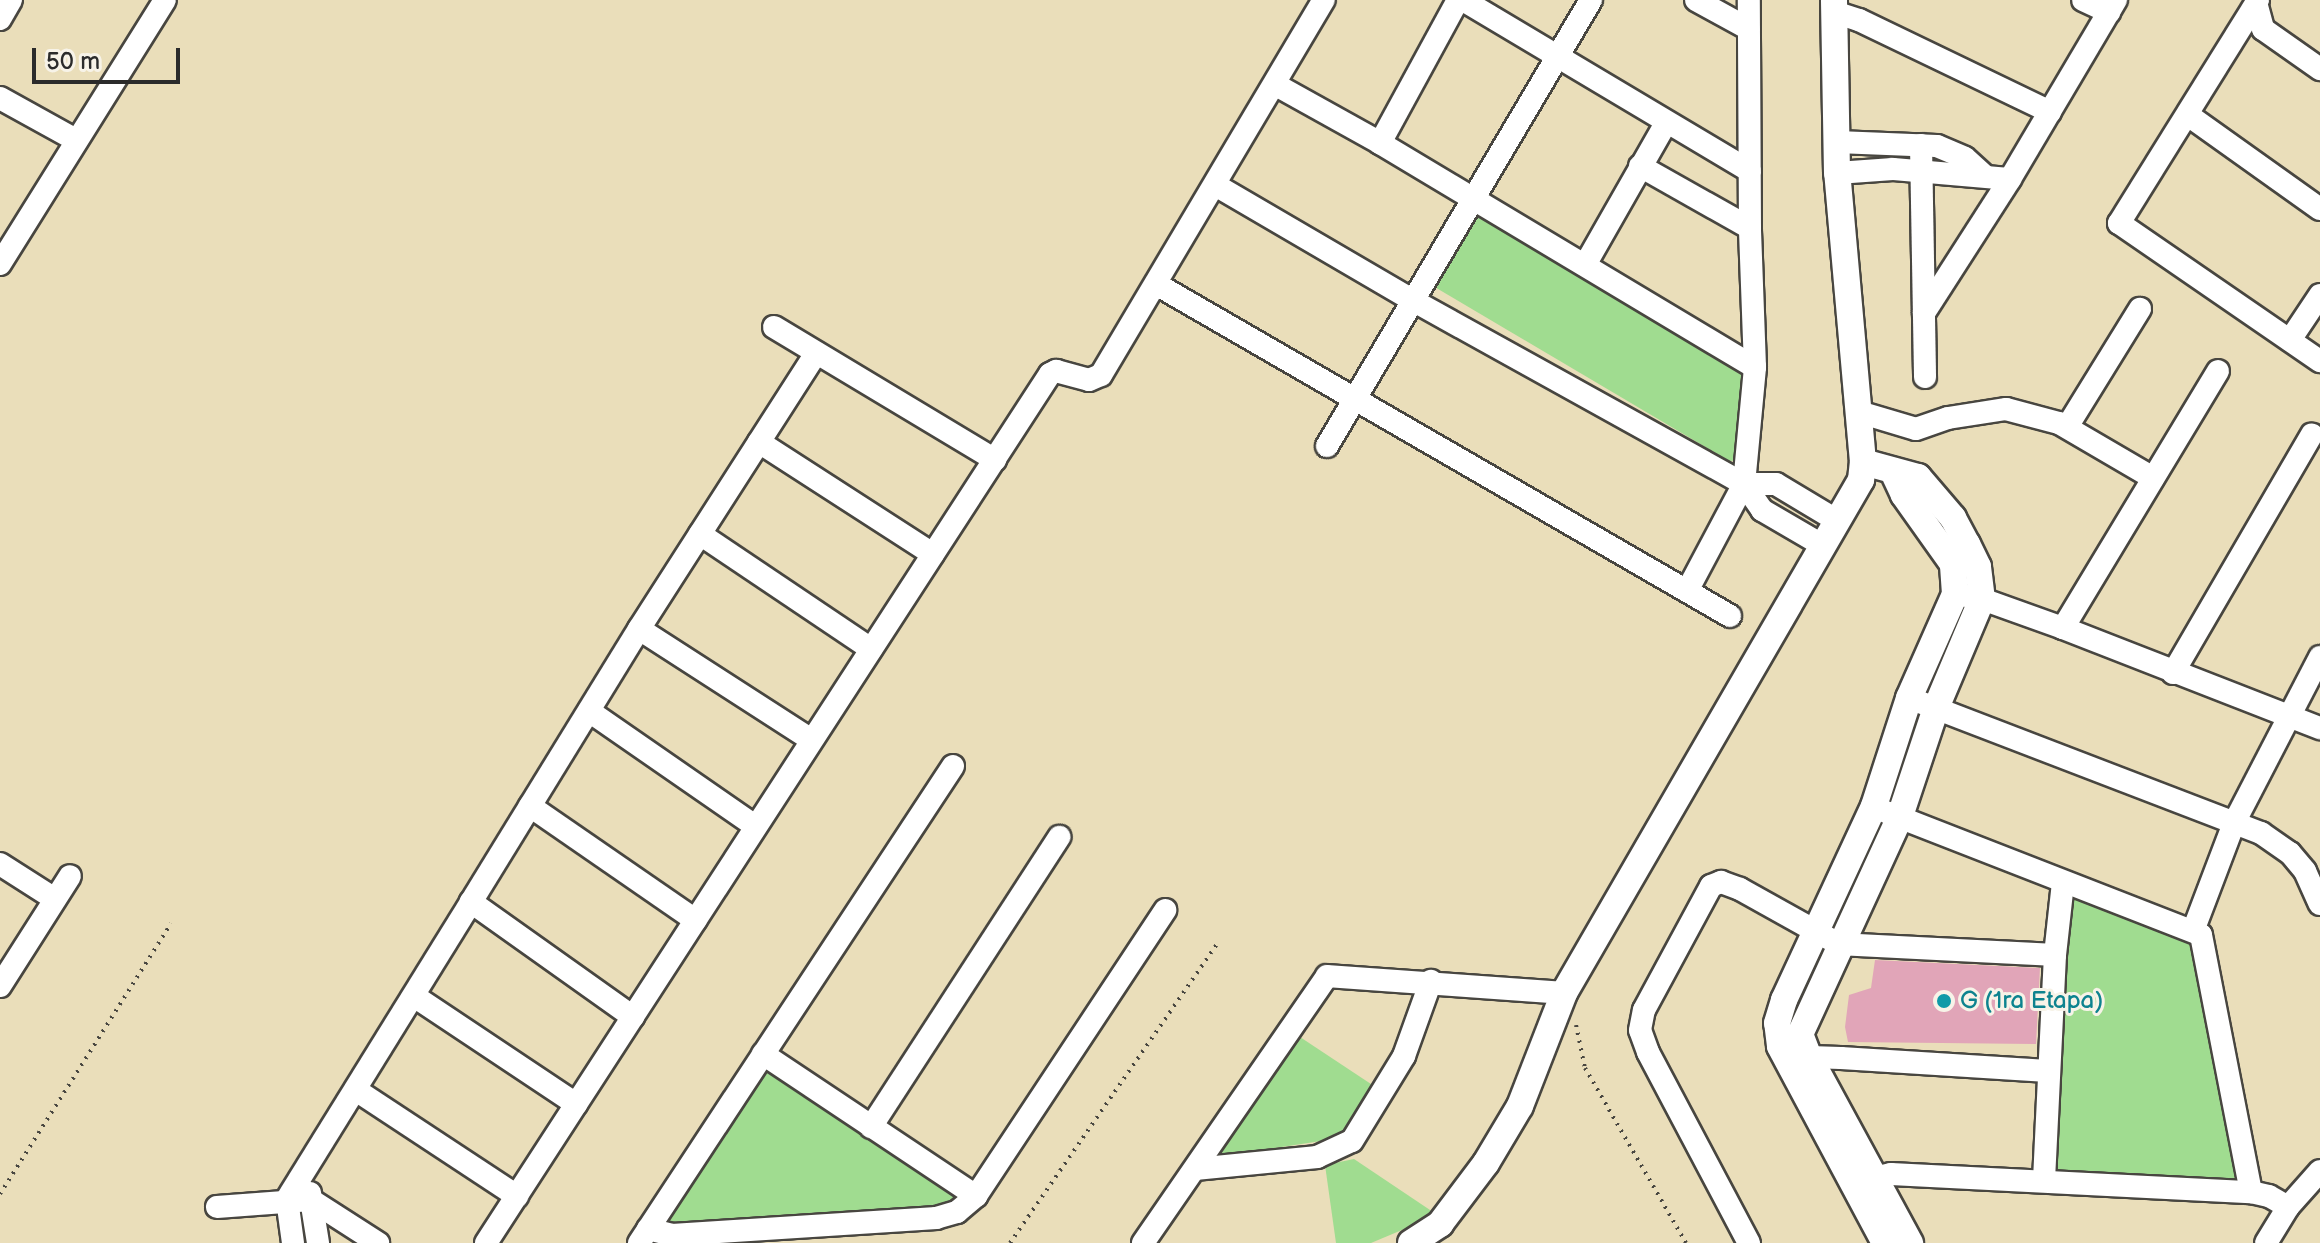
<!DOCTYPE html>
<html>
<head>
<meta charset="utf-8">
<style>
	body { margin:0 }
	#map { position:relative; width:2320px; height:1243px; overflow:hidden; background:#eadeba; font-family:"Balsamiq Sans",sans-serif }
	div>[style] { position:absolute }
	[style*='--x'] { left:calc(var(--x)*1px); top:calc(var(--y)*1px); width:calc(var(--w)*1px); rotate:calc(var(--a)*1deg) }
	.green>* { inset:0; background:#a0dc90 }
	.building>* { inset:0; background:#e1a5b8 }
	.path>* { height:4px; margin-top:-2px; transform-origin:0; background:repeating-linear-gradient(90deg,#484640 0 2px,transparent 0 8px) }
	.roads { filter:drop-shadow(2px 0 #484640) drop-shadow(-2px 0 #484640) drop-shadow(0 2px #484640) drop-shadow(0 -2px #484640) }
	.minor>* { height:22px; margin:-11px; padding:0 11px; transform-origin:11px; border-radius:11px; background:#fff }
	.tertiary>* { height:26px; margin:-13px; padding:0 13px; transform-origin:13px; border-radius:13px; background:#fff }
	.dots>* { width:22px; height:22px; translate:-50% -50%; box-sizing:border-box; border:4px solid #f7f3e8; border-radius:50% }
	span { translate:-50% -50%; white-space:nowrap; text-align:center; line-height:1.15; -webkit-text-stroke:6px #f7f3e8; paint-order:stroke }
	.culture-label { font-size:24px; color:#0d838f }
	.left { translate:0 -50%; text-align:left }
	.scale { position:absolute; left:32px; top:48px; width:148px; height:36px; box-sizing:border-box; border:4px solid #2b2b2b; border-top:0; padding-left:10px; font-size:24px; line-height:28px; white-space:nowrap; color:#2b2b2b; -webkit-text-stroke:6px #f7f3e8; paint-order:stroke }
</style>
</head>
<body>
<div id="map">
	<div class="green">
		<i style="clip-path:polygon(1486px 200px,1751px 359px,1741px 460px,1729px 461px,1433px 286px)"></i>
		<i style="clip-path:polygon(2066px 891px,2199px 940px,2246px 1181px,2052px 1173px)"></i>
		<i style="clip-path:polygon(1300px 1037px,1377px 1088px,1341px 1138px,1221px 1156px,1221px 1150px)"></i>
		<i style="clip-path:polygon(764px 1066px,959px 1190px,959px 1200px,935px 1211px,672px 1228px,664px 1220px)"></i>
		<i style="clip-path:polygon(1354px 1159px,1433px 1212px,1421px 1222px,1371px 1243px,1336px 1243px,1325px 1165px)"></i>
	</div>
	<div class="building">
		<i style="clip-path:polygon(1875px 960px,2040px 968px,2036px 1044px,1848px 1042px,1845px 1027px,1849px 995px,1871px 988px)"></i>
	</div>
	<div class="path">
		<i style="--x:1576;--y:1025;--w:44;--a:78.2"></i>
		<i style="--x:1585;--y:1068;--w:202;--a:60"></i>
		<i style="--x:0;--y:1194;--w:320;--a:-57.7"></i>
		<i style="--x:1010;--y:1243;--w:365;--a:-55.3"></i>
	</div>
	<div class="roads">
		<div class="minor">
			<i style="--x:1463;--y:0;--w:334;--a:30.8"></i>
			<i style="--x:1696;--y:0;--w:60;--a:28.7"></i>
			<i style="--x:2083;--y:0;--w:29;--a:25"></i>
			<i style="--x:2258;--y:0;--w:263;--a:121.9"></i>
			<i style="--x:2119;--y:223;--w:244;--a:34.5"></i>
			<i style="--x:2257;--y:6;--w:24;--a:75"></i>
			<i style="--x:2263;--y:29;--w:70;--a:35.1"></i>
			<i style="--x:1834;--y:12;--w:26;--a:18"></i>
			<i style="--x:1859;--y:20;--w:212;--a:25.7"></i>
			<i style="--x:0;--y:19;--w:22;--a:-60"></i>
			<i style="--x:1276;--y:85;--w:119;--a:29.1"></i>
			<i style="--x:1380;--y:143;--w:437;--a:30.9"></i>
			<i style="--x:0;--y:98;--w:87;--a:28.9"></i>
			<i style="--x:2188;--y:115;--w:162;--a:35.5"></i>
			<i style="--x:1837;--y:142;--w:100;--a:2.3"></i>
			<i style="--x:1937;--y:146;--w:30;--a:23"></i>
			<i style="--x:1965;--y:158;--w:27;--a:42"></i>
			<i style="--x:1380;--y:143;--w:163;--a:-61.4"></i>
			<i style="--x:1921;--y:145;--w:232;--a:89"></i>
			<i style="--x:1640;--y:166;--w:126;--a:29.4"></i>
			<i style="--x:1837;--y:173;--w:56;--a:-4.1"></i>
			<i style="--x:1893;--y:169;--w:117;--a:4.9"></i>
			<i style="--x:2010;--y:179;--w:208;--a:-59.4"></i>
			<i style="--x:1217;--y:186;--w:228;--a:30.3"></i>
			<i style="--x:1414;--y:301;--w:377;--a:29"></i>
			<i style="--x:1744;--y:484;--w:32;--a:55"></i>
			<i style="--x:1762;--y:510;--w:69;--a:30.3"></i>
			<i style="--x:0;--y:264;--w:311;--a:-58"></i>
			<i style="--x:1585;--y:265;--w:163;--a:-60.3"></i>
			<i style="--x:1156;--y:284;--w:663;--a:30.04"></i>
			<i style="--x:1924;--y:313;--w:159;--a:-57.3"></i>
			<i style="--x:774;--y:327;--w:258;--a:31"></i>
			<i style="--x:2290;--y:340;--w:54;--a:-56.3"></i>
			<i style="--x:1859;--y:412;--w:59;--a:16.6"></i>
			<i style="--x:1916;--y:429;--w:34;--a:-19"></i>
			<i style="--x:1948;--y:418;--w:59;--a:-8.8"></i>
			<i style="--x:2006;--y:409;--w:55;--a:14.8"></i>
			<i style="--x:2059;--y:423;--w:109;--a:30.3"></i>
			<i style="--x:2067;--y:427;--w:139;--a:-58.3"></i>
			<i style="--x:759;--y:442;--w:207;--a:32.8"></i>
			<i style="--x:1327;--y:446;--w:518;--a:-59.38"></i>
			<i style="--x:1744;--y:484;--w:32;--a:0"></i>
			<i style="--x:1776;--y:484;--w:70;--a:31"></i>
			<i style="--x:700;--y:534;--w:206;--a:33.9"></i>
			<i style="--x:1687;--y:591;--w:121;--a:-62"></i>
			<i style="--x:1744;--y:484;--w:118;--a:-84.6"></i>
			<i style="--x:1755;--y:367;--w:139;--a:-92.1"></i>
			<i style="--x:1750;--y:228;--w:228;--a:-90.3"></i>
			<i style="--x:1955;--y:594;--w:27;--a:10"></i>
			<i style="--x:1982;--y:599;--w:86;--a:19.7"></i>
			<i style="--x:2063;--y:628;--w:276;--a:21.3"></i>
			<i style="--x:2063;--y:628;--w:300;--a:-58.9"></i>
			<i style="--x:2173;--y:673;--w:276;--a:-59.8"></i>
			<i style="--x:1909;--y:698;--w:377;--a:21"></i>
			<i style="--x:2261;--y:833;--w:35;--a:35"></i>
			<i style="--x:2290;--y:853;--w:23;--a:50"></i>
			<i style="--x:2305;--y:871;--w:36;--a:66"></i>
			<i style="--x:589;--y:711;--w:202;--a:34.7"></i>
			<i style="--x:810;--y:739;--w:203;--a:-147.2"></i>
			<i style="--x:639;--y:629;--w:328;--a:-57.3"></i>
			<i style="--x:530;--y:806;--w:201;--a:34.6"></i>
			<i style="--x:1886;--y:812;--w:338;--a:21.3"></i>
			<i style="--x:2201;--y:935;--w:262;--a:79"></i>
			<i style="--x:0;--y:864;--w:65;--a:32.5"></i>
			<i style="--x:2193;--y:931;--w:116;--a:-69.2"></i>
			<i style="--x:2234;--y:823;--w:187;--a:-62.6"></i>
			<i style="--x:0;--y:986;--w:130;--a:-57.5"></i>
			<i style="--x:414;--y:996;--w:195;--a:33.7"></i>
			<i style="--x:633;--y:1017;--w:199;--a:-144.6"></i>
			<i style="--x:471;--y:902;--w:321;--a:-58.4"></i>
			<i style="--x:763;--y:1054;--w:256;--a:33.7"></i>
			<i style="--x:1798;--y:1062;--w:12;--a:-24"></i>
			<i style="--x:1809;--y:1057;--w:32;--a:2"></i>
			<i style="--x:1841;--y:1058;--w:207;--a:3.6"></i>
			<i style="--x:356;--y:1090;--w:193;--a:33.4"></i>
			<i style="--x:871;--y:1127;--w:346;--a:-57"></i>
			<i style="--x:1195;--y:1169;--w:123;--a:-5.6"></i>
			<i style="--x:1317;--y:1157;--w:38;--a:-25"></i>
			<i style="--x:1352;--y:1141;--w:100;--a:-58.5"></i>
			<i style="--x:1404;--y:1056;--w:80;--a:-70.2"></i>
			<i style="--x:2044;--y:1180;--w:225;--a:-87.2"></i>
			<i style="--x:2055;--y:955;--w:72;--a:-83.7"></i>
			<i style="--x:1859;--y:1182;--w:33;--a:-14"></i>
			<i style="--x:1891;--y:1174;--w:360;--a:2.9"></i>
			<i style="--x:2251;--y:1192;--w:18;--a:13"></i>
			<i style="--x:2269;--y:1196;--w:22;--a:30"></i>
			<i style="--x:310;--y:1193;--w:51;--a:80.9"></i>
			<i style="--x:217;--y:1207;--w:94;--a:-4.3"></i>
			<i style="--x:311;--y:1200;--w:80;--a:32.7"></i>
			<i style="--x:648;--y:1229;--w:25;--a:14"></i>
			<i style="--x:672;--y:1235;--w:265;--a:-3.7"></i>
			<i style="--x:936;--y:1218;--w:22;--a:-16"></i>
			<i style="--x:957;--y:1212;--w:25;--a:-40"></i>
			<i style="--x:976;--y:1196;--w:343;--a:-56.5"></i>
			<i style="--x:293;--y:1243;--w:44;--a:-97.8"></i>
			<i style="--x:287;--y:1199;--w:349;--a:-58.2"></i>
			<i style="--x:486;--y:1243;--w:1036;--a:-57.02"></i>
			<i style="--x:1050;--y:374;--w:7;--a:-27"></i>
			<i style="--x:1056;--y:371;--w:34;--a:15"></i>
			<i style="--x:1089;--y:380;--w:13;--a:-23"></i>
			<i style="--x:1101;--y:375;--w:436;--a:-59.3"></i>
			<i style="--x:639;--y:1243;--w:571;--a:-56.64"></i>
			<i style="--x:1143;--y:1243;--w:324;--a:-55.4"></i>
			<i style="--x:1327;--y:976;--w:238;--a:4.1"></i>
			<i style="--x:1749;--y:1243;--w:216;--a:-117.9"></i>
			<i style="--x:1648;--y:1052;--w:23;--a:-110"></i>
			<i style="--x:1640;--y:1030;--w:20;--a:-79"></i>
			<i style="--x:1644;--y:1010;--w:141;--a:-61.6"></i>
			<i style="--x:1711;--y:886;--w:11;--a:-22"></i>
			<i style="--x:1721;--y:882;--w:20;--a:20"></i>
			<i style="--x:1740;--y:889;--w:113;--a:29.1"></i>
			<i style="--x:1839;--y:944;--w:216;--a:2.9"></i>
			<i style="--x:2266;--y:1243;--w:42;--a:-58.6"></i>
			<i style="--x:2288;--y:1207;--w:48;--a:-48.4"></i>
		</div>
		<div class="tertiary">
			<i style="--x:1863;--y:462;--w:57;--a:15.3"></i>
			<i style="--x:1918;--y:477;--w:54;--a:49.5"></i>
			<i style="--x:1953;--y:518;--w:30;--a:62"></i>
			<i style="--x:1967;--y:544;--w:25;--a:64"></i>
			<i style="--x:1978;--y:567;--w:32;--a:83"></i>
			<i style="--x:1982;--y:599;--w:118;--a:112.9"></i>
			<i style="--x:1936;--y:708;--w:117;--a:108.4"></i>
			<i style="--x:1899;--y:819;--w:237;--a:114.7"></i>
			<i style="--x:1800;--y:1034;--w:25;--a:69"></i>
			<i style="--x:1809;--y:1057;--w:212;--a:61.5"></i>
			<i style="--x:1411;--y:1243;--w:35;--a:-33"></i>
			<i style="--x:1440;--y:1224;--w:76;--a:-53"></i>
			<i style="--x:1486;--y:1163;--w:66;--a:-59.2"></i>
			<i style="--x:1520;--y:1106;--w:121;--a:-68.7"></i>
			<i style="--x:1564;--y:993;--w:593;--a:-59.93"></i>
			<i style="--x:1861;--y:480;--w:18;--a:-84"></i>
			<i style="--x:1863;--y:462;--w:290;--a:-95.1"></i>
			<i style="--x:1837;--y:173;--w:173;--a:-91"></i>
			<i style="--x:1885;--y:1243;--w:223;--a:-118.1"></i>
			<i style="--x:1780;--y:1046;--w:23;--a:-97"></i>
			<i style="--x:1777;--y:1023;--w:24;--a:-73"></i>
			<i style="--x:1784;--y:1000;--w:214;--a:-65.1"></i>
			<i style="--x:1874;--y:806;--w:114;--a:-72"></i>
			<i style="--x:1909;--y:698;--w:114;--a:-66.1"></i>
			<i style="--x:1955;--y:594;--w:30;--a:-94"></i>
			<i style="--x:1953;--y:564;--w:85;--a:-125.4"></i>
			<i style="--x:1904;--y:495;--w:26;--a:-115"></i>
		</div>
	</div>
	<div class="dots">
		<i style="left:1944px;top:1001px;background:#0f9aa8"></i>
	</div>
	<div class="culture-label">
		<span class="left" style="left:1960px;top:1001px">G (1ra Etapa)</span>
	</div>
	<div class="scale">50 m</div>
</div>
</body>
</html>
